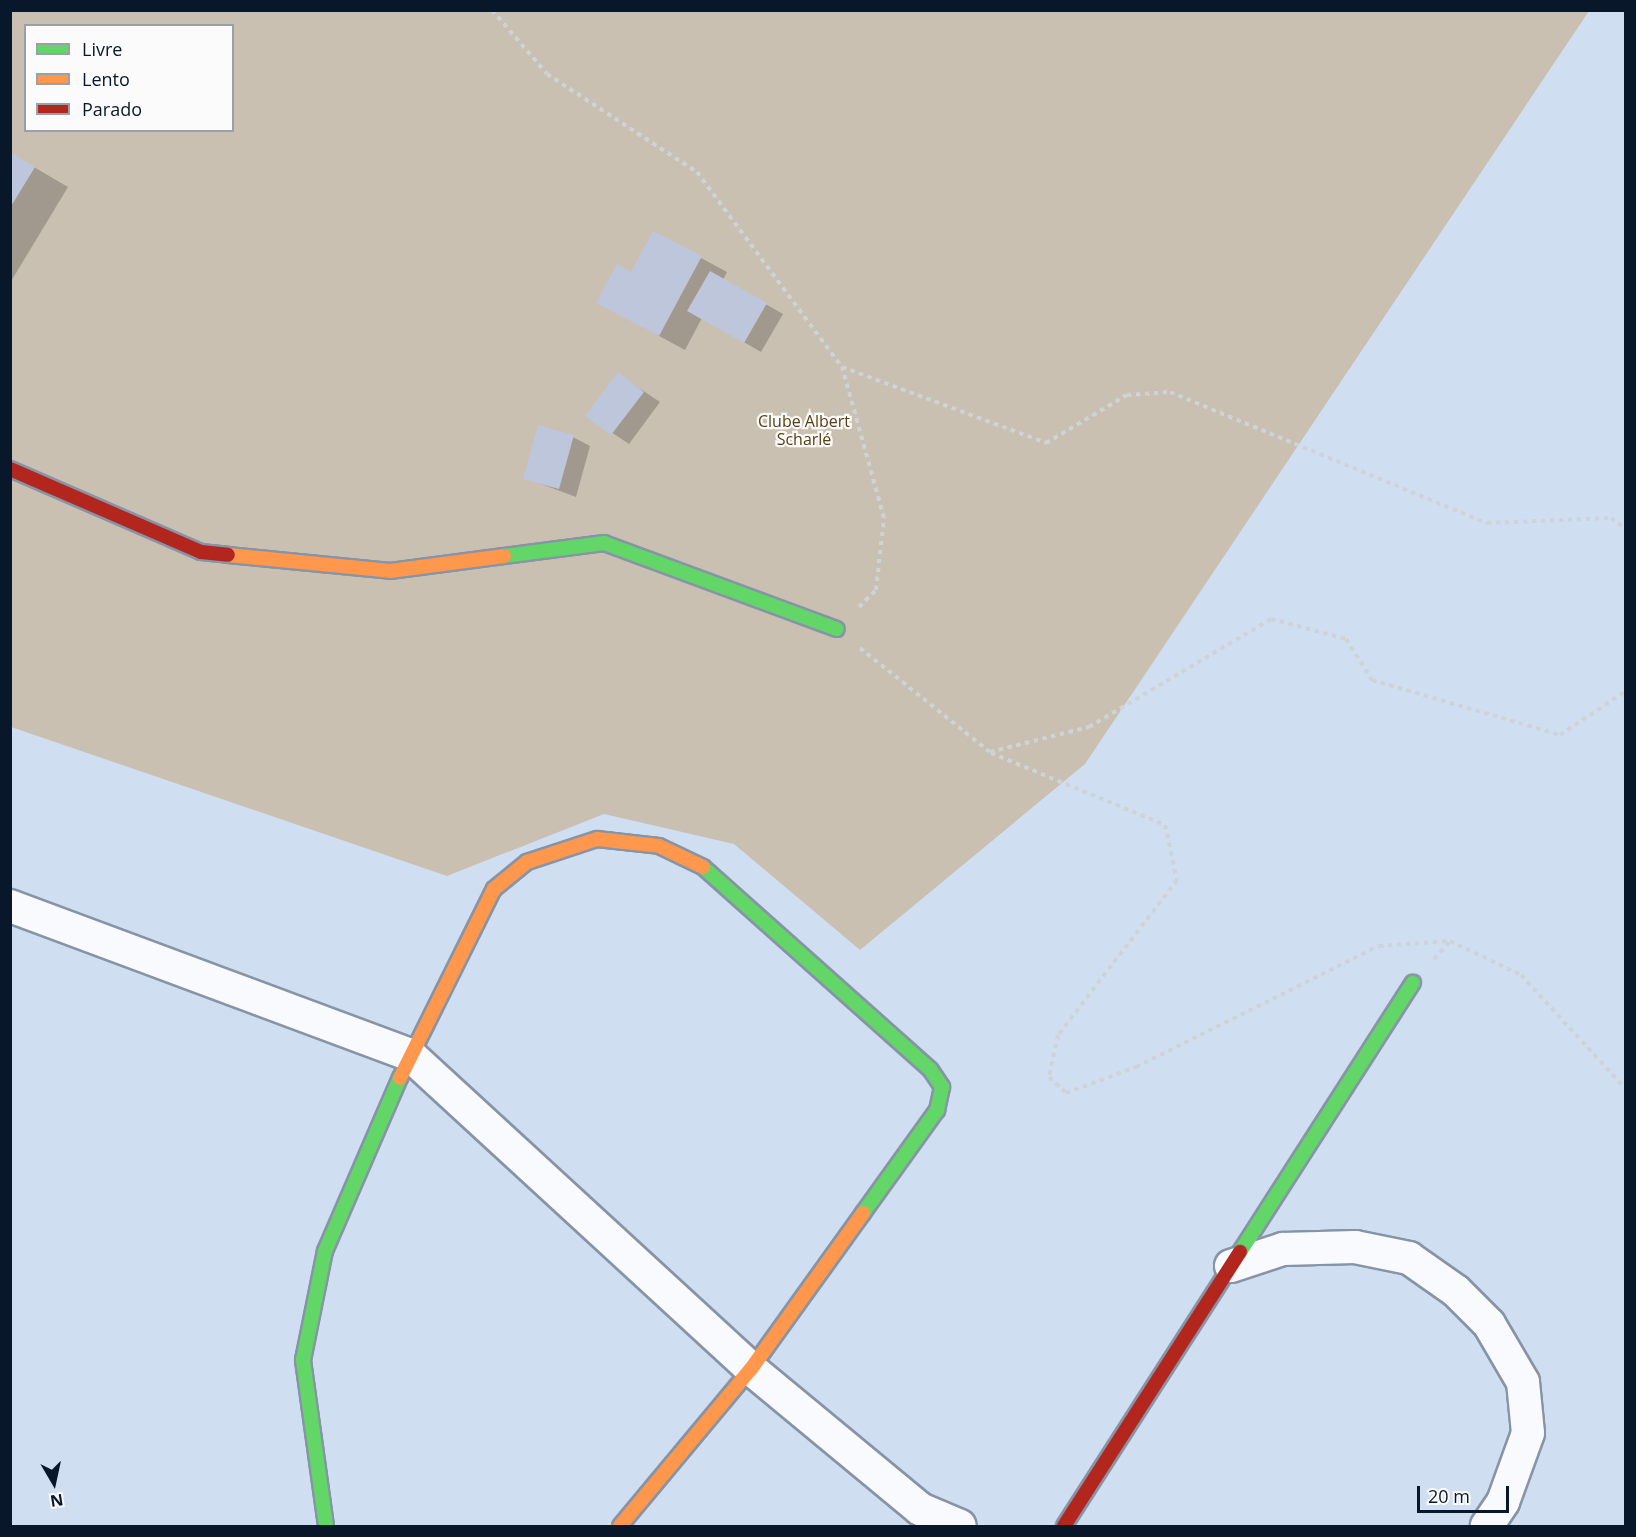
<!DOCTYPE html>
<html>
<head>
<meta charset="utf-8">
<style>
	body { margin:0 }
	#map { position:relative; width:1636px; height:1537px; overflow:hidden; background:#d0def1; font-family:"Open Sans",sans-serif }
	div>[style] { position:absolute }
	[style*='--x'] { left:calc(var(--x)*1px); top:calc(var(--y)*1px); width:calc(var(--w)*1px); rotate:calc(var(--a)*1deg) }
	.green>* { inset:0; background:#cac0b1 }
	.shadow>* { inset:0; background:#0003 }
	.building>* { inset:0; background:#bdc6da }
	.path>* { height:4px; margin-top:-2px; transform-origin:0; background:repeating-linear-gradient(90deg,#ced3d8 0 4.5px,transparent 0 9px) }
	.roads { filter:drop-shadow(2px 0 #8794a6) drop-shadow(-2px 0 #8794a6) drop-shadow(0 2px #8794a6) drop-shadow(0 -2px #8794a6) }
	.street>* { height:32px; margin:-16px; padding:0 16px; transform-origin:16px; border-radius:16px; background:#f8fafd }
	.fast>* { height:14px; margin:-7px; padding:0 7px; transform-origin:7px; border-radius:7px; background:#63d668 }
	.slow>* { height:14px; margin:-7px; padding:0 7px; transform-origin:7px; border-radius:7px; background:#ff974d }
	.jam>* { height:14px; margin:-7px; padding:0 7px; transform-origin:7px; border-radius:7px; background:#b3261e }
	span { translate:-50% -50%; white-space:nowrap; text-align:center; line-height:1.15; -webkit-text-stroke:4.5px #fbfbfb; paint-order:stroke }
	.park-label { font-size:16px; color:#593d0e }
	.frame { position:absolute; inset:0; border:12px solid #08172a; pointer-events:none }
	.legend { position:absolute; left:24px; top:24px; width:210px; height:108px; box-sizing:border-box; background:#fbfbfb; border:2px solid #9aa0a7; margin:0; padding:8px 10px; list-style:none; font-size:18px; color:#08172a }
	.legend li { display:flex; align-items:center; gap:12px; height:30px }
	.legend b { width:30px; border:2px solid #9aa0a7 }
	.north { position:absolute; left:24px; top:1453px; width:60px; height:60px; -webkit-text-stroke:4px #fbfbfb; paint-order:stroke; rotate:171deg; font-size:16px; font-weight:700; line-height:24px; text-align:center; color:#08172a }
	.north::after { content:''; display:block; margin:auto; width:21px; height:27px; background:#08172a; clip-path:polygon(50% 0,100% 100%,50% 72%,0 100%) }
	.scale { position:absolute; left:1417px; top:1486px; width:92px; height:27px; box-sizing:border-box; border:3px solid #08172a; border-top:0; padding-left:8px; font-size:18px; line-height:21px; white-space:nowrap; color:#08172a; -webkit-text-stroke:4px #fbfbfb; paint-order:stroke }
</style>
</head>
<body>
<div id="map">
	<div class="green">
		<i style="clip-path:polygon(evenodd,11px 11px,1589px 11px,1085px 764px,860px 950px,734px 844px,604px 814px,447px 876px,11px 727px,11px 11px,26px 26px,232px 26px,232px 130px,26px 130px,26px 26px)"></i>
	</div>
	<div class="shadow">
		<i style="clip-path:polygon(10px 153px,68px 187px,10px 283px)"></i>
		<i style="clip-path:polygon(701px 258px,727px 272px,723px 280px,783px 314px,761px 352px,702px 318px,685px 350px,624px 317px,632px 274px)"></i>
		<i style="clip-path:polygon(618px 374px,660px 402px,629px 444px,587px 416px)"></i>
		<i style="clip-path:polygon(573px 437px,590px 446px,576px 497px,525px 478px)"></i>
	</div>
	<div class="building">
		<i style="clip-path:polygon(10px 152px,35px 167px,10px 208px)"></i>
		<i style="clip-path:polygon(653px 231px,702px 256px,659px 336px,596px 303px,617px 264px,631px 272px)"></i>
		<i style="clip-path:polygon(710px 271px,767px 303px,744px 343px,687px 311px)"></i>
		<i style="clip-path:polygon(618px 372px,644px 392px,611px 435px,585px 416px)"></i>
		<i style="clip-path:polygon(538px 425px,574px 435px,559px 489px,523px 479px)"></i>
	</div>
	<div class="path">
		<i style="--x:492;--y:10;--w:84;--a:49.3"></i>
		<i style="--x:547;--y:74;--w:179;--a:33.2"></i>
		<i style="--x:697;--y:172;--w:243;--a:53.4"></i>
		<i style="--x:859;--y:607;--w:24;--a:-45"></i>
		<i style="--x:876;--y:590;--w:72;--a:-83.7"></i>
		<i style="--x:884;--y:518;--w:157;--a:-105.5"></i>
		<i style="--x:842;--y:367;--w:218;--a:20.4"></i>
		<i style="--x:1046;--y:443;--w:94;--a:-30.7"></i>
		<i style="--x:1127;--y:395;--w:43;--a:-4"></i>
		<i style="--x:1170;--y:392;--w:343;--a:22.5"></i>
		<i style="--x:1487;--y:523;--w:124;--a:-2.3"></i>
		<i style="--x:1611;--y:518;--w:19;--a:36"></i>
		<i style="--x:860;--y:648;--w:166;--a:38.7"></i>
		<i style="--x:990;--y:752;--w:102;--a:-14.2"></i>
		<i style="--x:1089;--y:727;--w:212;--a:-30.7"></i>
		<i style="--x:1271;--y:619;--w:78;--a:14.9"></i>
		<i style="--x:1346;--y:639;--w:49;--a:57.6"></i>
		<i style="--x:1372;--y:680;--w:196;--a:16.3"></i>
		<i style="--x:1560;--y:735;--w:79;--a:-33.7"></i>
		<i style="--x:991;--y:753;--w:188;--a:22.5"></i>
		<i style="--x:1165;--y:825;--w:56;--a:77.7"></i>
		<i style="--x:1177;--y:880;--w:195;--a:127.5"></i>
		<i style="--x:1058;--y:1035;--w:43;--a:102.1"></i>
		<i style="--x:1049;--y:1077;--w:23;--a:43"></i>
		<i style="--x:1066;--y:1093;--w:75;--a:-20.4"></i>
		<i style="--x:1136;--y:1067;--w:271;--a:-26.5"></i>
		<i style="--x:1379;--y:946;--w:71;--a:-4"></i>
		<i style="--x:1434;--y:959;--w:24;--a:-48"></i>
		<i style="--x:1450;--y:941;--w:79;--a:25.6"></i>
		<i style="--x:1521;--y:975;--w:155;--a:47.4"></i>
	</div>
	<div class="roads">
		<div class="street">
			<i style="--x:10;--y:906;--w:427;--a:20.4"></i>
			<i style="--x:410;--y:1055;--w:464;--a:42.6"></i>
			<i style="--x:751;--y:1369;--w:219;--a:39.6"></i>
			<i style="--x:920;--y:1509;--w:43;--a:23"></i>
			<i style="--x:1231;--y:1266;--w:55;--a:-18.1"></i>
			<i style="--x:1283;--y:1249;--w:72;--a:-1.6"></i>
			<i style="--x:1355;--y:1247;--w:55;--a:11.5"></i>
			<i style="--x:1409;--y:1258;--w:57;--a:35.1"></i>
			<i style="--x:1456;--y:1291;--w:47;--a:45"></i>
			<i style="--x:1489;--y:1324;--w:67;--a:59.6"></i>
			<i style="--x:1523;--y:1382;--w:51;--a:84.4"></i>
			<i style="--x:1528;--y:1433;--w:73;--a:109.9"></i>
			<i style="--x:1503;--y:1502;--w:29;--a:124"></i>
		</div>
		<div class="fast">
			<i style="--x:504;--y:556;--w:101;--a:-7.4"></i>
			<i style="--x:604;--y:543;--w:248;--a:20.3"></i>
			<i style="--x:703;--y:867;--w:304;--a:41.7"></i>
			<i style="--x:930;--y:1069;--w:22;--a:56"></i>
			<i style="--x:942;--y:1087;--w:24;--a:102"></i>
			<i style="--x:937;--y:1110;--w:127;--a:125.7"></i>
			<i style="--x:1240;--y:1252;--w:320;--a:-57.3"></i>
			<i style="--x:326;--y:1526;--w:168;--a:-97.9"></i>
			<i style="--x:303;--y:1360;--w:111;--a:-78.6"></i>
			<i style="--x:325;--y:1251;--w:189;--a:-66.6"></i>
		</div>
		<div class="slow">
			<i style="--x:228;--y:555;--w:163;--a:5.6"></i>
			<i style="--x:390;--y:571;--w:115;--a:-7.5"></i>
			<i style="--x:400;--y:1078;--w:211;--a:-63.6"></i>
			<i style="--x:494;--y:889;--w:43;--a:-39.3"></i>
			<i style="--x:527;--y:862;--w:74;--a:-18.2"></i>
			<i style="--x:597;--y:839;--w:62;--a:6.4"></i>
			<i style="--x:659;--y:846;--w:49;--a:25.5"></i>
			<i style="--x:620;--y:1526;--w:204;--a:-50.2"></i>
			<i style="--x:751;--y:1369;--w:192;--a:-54.3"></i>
		</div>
		<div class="jam">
			<i style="--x:10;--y:469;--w:208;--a:23.5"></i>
			<i style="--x:201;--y:552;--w:27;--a:6"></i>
			<i style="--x:1064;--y:1526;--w:326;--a:-57.3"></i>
		</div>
	</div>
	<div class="park-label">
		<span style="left:804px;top:430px">Clube Albert<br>Scharlé</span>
	</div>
	<div class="frame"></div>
	<ul class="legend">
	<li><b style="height:8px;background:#63d668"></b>Livre</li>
	<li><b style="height:8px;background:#ff974d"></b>Lento</li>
	<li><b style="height:8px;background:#b3261e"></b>Parado</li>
	</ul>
	<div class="north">N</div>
	<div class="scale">20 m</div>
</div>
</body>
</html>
